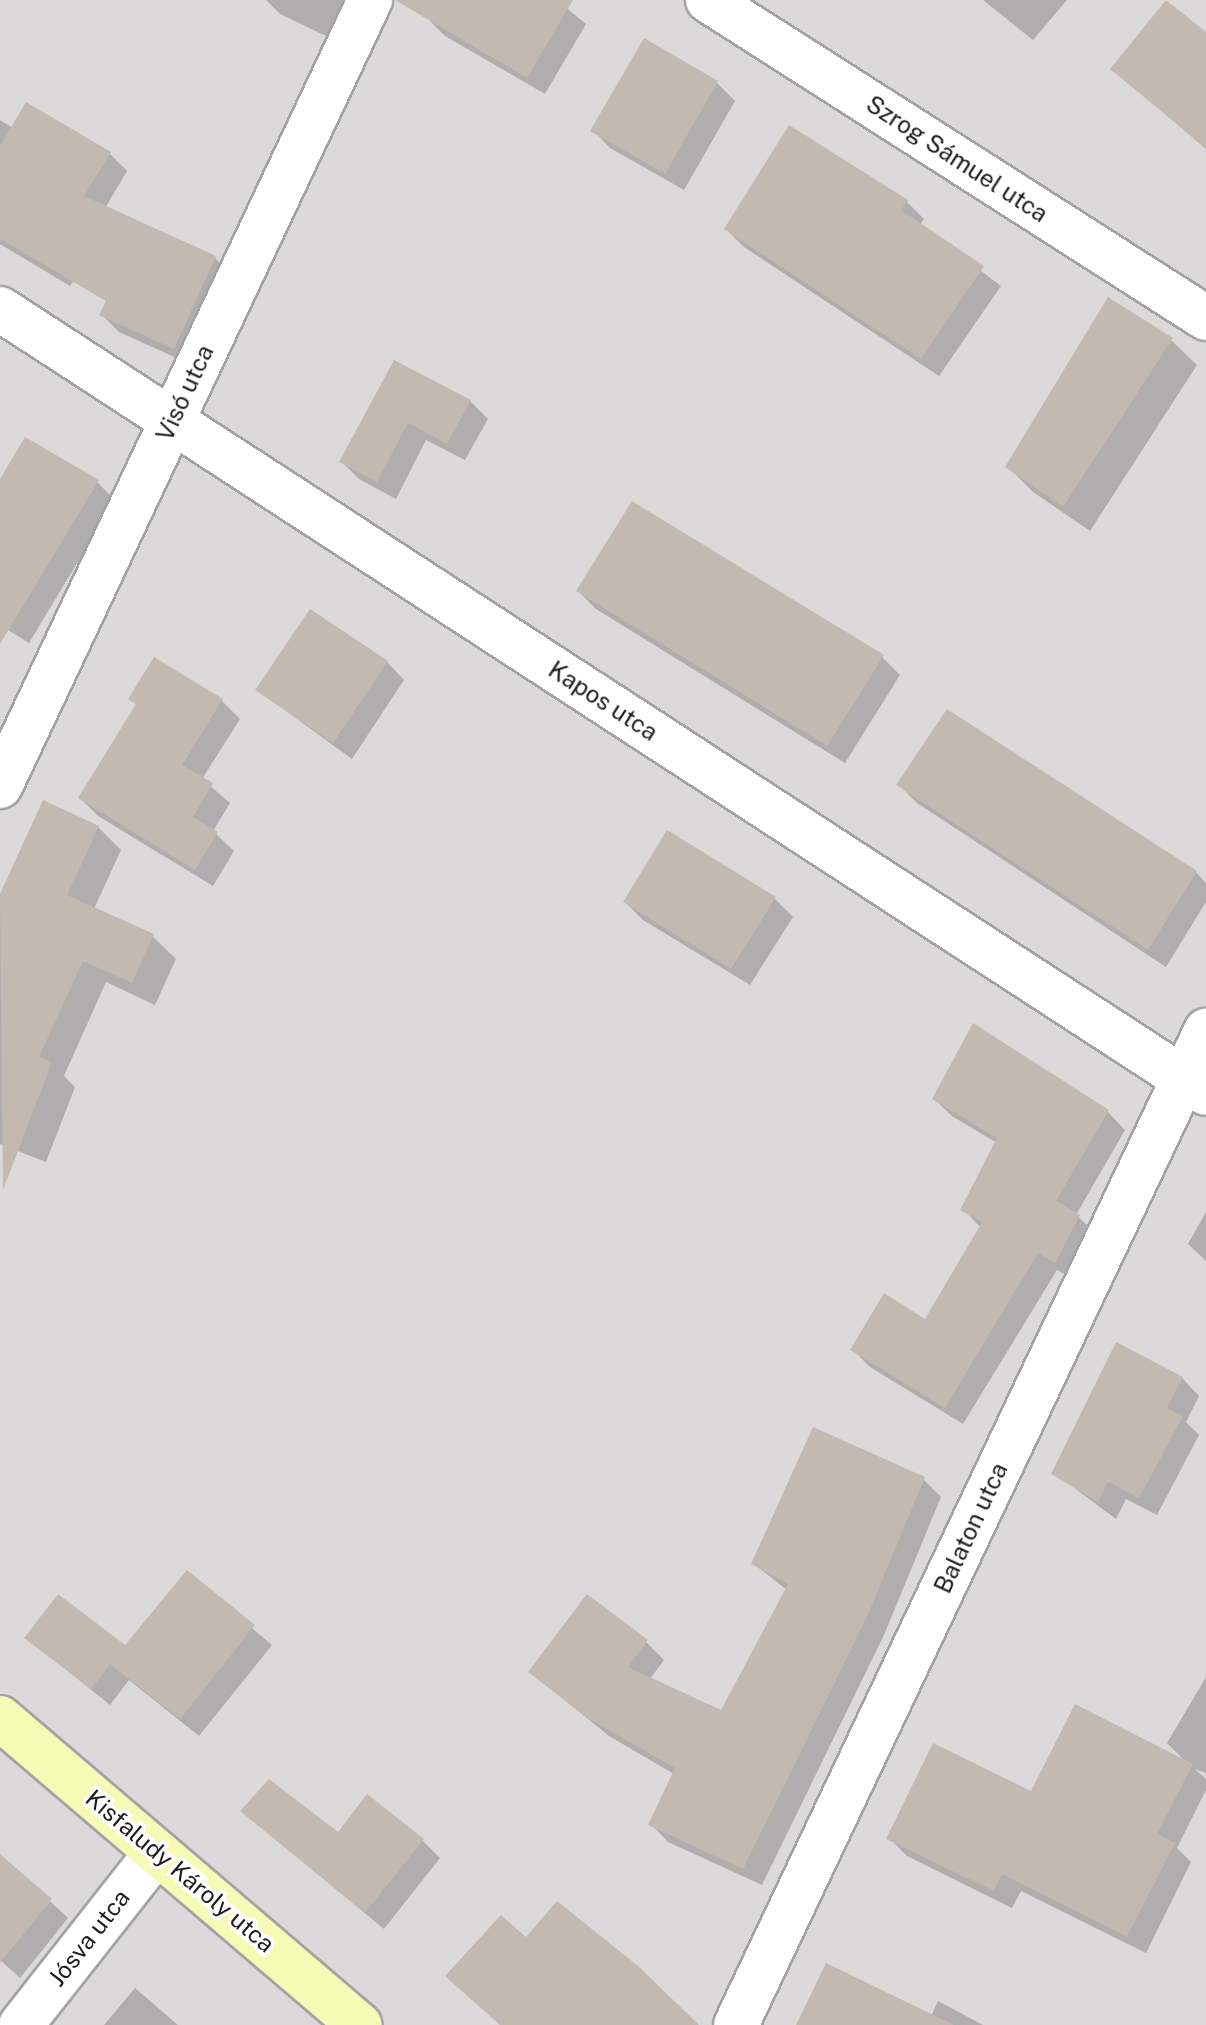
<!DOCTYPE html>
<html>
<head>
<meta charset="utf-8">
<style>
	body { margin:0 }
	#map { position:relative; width:1206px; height:2025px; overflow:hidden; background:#eeeae2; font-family:"Public Sans",sans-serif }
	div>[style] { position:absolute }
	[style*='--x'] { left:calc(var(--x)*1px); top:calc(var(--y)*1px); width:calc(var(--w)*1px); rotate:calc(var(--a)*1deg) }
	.residential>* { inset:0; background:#dbd9d9 }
	.shadow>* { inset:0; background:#0003 }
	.building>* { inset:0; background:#c2bab1 }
	.roads { filter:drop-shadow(2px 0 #a3a3a3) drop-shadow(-2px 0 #a3a3a3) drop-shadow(0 2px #a3a3a3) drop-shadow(0 -2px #a3a3a3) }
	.minor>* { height:44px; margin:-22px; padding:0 22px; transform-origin:22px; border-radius:22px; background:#fff }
	.secondary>* { height:44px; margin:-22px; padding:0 22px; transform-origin:22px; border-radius:22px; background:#f5fab4 }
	span { translate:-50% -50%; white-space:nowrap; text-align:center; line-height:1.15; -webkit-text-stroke:7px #fff; paint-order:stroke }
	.street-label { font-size:24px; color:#1c1c1c }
</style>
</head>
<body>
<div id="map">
	<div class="residential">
		<i style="clip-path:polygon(0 0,1206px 0,1206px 2025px,0 2025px)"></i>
	</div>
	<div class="shadow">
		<i style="clip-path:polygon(266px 0,371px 0,347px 46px,280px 14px)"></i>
		<i style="clip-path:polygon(438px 0,557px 0,586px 24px,545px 94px,445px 36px,427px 18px)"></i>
		<i style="clip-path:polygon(983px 0,1067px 0,1033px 40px)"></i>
		<i style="clip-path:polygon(1206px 35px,1206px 149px,1113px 69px)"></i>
		<i style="clip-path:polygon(644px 41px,717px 83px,735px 101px,684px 190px,610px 148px,593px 130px)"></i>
		<i style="clip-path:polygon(0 120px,13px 128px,109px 153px,127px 171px,104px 210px,116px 222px,70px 286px,0 244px)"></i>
		<i style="clip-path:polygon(906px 201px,924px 219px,920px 225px,1001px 286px,939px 376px,744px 247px,726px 229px)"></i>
		<i style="clip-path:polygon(152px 229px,215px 258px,233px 276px,192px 365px,119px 332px,101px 314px)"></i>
		<i style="clip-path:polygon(1171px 340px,1197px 365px,1090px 531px,1033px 492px,1007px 466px)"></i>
		<i style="clip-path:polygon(394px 362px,470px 401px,488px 419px,465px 460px,426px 440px,396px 499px,359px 479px,341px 461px)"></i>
		<i style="clip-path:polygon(0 482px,97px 482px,115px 500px,29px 643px,0 625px)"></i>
		<i style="clip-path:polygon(578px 591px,882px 657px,900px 675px,845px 763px,596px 609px)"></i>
		<i style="clip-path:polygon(155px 660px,222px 701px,240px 719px,202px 779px,230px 803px,213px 831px,234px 851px,213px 886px,98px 816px,80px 798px,138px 705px)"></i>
		<i style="clip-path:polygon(387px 662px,404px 680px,352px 759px,257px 690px)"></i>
		<i style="clip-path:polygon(899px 785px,1196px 872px,1206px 883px,1206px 902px,1166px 967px,917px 803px)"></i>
		<i style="clip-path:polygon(44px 803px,98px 827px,121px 850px,94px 909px,152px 936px,176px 959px,155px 1005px,106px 982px,64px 1076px,75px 1087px,46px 1162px,0 1144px,0 899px)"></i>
		<i style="clip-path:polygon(668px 832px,775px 899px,793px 917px,750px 985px,643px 920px,625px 902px)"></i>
		<i style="clip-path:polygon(934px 1099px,1108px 1112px,1125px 1130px,1076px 1215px,1097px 1234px,1073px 1279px,1057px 1270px,963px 1424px,870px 1367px,852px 1349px,926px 1322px,981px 1228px,963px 1209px,997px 1143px,952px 1116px)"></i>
		<i style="clip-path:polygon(1206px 1212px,1206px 1261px,1188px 1244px)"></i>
		<i style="clip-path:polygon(1182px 1378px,1199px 1396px,1186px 1422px,1199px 1435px,1157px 1515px,1126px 1499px,1116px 1519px,1054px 1473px)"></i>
		<i style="clip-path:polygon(923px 1479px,941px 1497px,884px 1635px,762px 1885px,668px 1842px,651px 1824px,674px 1774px,609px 1736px,530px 1672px,646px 1642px,664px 1660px,650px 1679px,722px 1713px,787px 1590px,754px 1564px)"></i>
		<i style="clip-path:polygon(187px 1573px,272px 1645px,199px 1736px,129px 1680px,110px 1705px,27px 1638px,125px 1648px)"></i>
		<i style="clip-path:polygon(1206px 1677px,1206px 1773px,1195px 1769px,1206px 1779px,1206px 1790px,1177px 1848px,1191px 1862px,1146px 1953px,1021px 1891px,1012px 1908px,907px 1856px,889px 1838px,1032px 1794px,1185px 1761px,1167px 1743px)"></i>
		<i style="clip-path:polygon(242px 1811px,338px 1835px,422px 1840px,440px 1858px,384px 1929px)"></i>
		<i style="clip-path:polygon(0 1855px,68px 1918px,20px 1978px,0 1960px)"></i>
		<i style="clip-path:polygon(135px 1988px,178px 2025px,104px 2025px)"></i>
		<i style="clip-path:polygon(938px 2001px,983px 2025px,798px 2025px,931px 2016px)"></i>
	</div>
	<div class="building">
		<i style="clip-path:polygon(395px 0,573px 0,527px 78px)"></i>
		<i style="clip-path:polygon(1166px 0,1206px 32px,1206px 148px,1110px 69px)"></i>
		<i style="clip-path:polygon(644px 38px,718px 81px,665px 174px,590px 131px)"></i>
		<i style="clip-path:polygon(26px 102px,111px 152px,84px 196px,216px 256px,174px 349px,99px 315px,106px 301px,0 239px,0 146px)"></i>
		<i style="clip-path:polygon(789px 125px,908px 200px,901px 210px,984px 266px,921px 359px,724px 229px)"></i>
		<i style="clip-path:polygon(1108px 297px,1173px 338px,1063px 507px,1005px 467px)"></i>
		<i style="clip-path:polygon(394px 360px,471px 400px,447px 444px,408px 423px,377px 482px,339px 462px)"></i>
		<i style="clip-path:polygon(25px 437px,99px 480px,0 644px,0 479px)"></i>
		<i style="clip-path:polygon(632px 501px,884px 655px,827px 746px,576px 591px)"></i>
		<i style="clip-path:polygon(310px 609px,388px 661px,333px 743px,255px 690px)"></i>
		<i style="clip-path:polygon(154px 657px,223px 699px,182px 765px,213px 783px,193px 817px,218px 832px,195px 870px,78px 798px,136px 704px,128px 699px)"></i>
		<i style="clip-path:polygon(947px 709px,1197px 871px,1148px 950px,896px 785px)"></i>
		<i style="clip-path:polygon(43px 800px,99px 826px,67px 895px,154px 934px,132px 983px,83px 961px,39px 1057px,52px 1062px,3px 1190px,0 894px)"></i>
		<i style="clip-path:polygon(667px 830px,776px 897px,731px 969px,623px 902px)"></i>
		<i style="clip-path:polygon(973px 1023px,1109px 1110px,1056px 1201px,1080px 1215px,1055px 1263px,1038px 1253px,945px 1408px,850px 1350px,884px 1293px,925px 1319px,982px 1222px,960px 1210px,997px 1138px,932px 1099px)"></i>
		<i style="clip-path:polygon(1116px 1342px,1183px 1377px,1167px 1408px,1183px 1416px,1139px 1498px,1108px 1482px,1098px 1502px,1051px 1474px)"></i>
		<i style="clip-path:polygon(813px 1427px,925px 1477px,867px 1617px,743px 1869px,648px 1825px,675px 1768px,589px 1719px,528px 1672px,587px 1594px,648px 1640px,628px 1667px,721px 1710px,788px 1584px,751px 1564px)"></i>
		<i style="clip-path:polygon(187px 1570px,255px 1625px,180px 1719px,110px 1664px,91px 1689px,24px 1638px,58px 1594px,125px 1645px)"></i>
		<i style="clip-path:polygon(1075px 1704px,1193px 1764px,1157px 1834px,1175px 1843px,1127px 1937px,1002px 1874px,994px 1891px,886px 1839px,933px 1743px,1031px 1791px)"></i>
		<i style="clip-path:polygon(269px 1779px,338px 1832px,367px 1794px,424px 1839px,365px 1913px,240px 1811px)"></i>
		<i style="clip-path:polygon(0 1854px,52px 1899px,0 1963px)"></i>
		<i style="clip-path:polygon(557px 1901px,638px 1966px,699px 2025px,500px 2025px,445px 1976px,501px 1915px,526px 1937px)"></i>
		<i style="clip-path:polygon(826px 1963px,954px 2025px,796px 2025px)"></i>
	</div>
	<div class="roads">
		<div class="minor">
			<i style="--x:708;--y:0;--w:591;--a:32.56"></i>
			<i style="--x:0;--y:309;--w:1438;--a:33.03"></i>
			<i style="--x:0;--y:786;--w:869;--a:-64.79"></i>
			<i style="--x:21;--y:2025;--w:220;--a:-51.8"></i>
			<i style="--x:736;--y:2025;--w:1100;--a:-64.69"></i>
		</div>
		<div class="secondary">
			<i style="--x:0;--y:1718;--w:473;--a:40.5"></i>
		</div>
	</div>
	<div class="street-label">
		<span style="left:957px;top:159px;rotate:33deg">Szrog Sámuel utca</span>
		<span style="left:185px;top:393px;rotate:-65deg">Visó utca</span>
		<span style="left:603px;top:701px;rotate:33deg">Kapos utca</span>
		<span style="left:971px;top:1528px;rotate:-65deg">Balaton utca</span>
		<span style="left:180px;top:1871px;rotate:40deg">Kisfaludy Károly utca</span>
		<span style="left:89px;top:1938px;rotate:-52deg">Jósva utca</span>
	</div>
</div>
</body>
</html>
